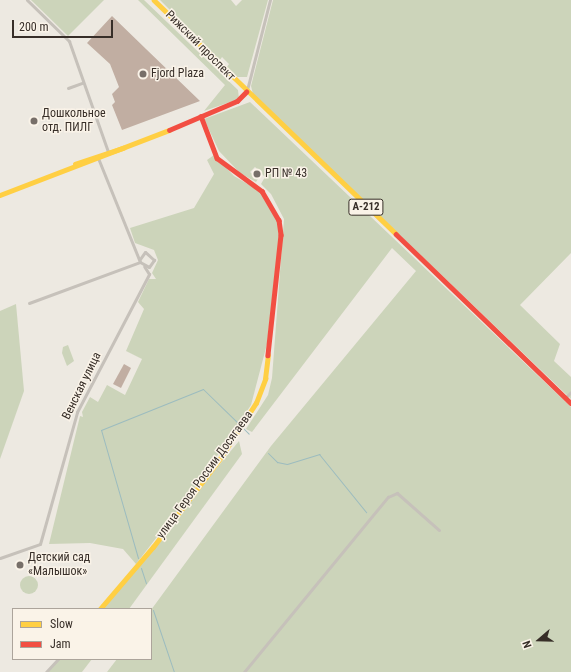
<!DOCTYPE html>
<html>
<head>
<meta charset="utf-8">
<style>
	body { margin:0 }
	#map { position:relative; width:571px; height:672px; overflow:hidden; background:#ede9e1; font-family:"Roboto Condensed",sans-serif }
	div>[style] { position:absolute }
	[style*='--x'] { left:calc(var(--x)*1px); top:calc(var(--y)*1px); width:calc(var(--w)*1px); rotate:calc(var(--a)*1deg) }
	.green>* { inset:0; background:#ccd4ba }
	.round { border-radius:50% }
	.stream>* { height:1px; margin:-0.5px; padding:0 0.5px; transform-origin:0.5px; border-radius:0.5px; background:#9cbcbf }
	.building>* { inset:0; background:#c1aea2 }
	.street>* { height:3px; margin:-1.5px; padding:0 1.5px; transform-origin:1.5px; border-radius:1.5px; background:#c6c1ba }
	.slow>* { height:4.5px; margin:-2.25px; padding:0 2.25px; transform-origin:2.25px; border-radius:2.25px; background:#ffcf43 }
	.jam>* { height:4.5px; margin:-2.25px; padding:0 2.25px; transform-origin:2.25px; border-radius:2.25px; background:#f24e42 }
	.dots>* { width:11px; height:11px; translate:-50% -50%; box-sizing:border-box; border:2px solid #faf3e8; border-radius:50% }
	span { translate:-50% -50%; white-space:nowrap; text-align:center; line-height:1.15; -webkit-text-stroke:3px #faf3e8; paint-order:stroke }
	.shield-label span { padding:1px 3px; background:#faf3e8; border:1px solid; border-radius:3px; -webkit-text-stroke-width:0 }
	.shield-label { font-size:11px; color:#372e28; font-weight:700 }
	.street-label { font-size:12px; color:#372e28 }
	.poi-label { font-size:12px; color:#372e28 }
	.left { translate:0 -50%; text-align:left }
	.legend { position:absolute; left:12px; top:608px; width:140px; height:52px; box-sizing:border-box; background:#faf3e8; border:1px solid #aca49b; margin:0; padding:5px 7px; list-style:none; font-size:12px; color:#372e28 }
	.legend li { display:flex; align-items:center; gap:8px; height:20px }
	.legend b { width:20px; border:1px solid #aca49b }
	.north { position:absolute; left:519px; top:620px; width:40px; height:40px; -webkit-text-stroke:3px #faf3e8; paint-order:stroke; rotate:250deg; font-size:11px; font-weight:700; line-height:16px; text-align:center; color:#372e28 }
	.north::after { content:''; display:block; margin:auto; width:14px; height:18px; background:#372e28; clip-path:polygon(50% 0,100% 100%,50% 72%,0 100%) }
	.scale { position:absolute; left:12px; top:20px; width:101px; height:18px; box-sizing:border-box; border:2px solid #372e28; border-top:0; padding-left:5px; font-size:12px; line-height:14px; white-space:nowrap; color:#372e28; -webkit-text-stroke:3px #faf3e8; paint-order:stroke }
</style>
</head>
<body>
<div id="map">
	<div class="green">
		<i style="clip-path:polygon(31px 0,104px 0,68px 36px)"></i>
		<i style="clip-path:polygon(138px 0,144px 0,238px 90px,239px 99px,204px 111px,225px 85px)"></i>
		<i style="clip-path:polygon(160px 0,231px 0,236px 6px,242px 0,268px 0,247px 77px,237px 77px,227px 67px,229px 64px,222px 57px,220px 60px)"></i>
		<i style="clip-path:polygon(273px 0,571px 0,571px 253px,520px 305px,560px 344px,554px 361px,571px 377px,571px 399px,253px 94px,251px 86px)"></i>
		<i style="clip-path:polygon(250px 102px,571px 407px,571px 672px,107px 672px,117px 659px,151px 659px,151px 610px,271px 446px,416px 271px,392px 248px,252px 432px,246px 429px,268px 395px,272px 378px,284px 219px,271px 194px,261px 184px,265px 177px,255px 167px,250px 172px,258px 179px,256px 182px,240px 173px,219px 151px,204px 119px)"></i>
		<i style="clip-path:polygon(214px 155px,234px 176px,261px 192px,274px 209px,280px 230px,267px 344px,251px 405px,201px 480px,136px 564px,123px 549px,90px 543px,49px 544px,80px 416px,83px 417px,82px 412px,90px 397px,98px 402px,107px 385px,125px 395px,142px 359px,126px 351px,144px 309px,138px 302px,149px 279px,156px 279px,152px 273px,158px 260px,154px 250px,135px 243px,130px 228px,194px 208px,214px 174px,207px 160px)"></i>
		<i style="clip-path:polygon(16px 304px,24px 391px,0 459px,0 311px)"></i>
		<i style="clip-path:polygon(68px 345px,74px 361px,67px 366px,62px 353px,63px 347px)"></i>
		<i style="clip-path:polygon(239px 441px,242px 454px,129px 609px,100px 609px)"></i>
		<i class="round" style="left:20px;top:576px;width:18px;height:18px"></i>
		<i style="clip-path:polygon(58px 659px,92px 659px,82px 672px,48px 672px)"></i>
	</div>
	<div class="stream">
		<i style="--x:243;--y:428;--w:8;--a:45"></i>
		<i style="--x:268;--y:453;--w:13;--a:45"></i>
		<i style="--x:277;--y:462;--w:10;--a:11"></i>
		<i style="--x:287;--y:464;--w:34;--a:-17"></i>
		<i style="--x:319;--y:454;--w:75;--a:51"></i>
		<i style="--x:138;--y:558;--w:133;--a:-106.1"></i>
		<i style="--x:101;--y:430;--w:110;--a:-21.9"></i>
		<i style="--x:203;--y:389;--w:50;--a:44.2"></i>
		<i style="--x:141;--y:568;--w:16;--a:72"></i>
		<i style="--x:153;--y:610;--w:65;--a:71.3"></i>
	</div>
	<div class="building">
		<i style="clip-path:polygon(112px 16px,146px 49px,200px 101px,122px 130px,112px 105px,115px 102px,112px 94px,119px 87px,110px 64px,87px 43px)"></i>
		<i style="clip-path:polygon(124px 364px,131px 368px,121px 388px,113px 384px)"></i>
	</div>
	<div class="street">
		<i style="--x:27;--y:0;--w:59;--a:44.3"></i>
		<i style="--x:69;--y:41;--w:118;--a:70.6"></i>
		<i style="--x:68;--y:88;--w:15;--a:-20"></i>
		<i style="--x:247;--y:90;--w:93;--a:-75.7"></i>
		<i style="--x:98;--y:158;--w:112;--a:68"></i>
		<i style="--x:140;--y:262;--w:10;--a:29"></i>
		<i style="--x:149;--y:267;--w:9;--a:-54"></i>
		<i style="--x:154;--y:260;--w:12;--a:-138"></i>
		<i style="--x:145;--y:252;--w:9;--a:126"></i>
		<i style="--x:29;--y:303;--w:118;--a:-20.3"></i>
		<i style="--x:565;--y:398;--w:8;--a:-45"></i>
		<i style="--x:0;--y:558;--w:42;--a:-19.3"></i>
		<i style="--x:40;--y:544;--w:137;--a:-74.3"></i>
		<i style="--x:77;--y:412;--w:156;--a:-62.4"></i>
		<i style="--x:149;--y:274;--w:9;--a:-122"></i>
		<i style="--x:46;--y:672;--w:18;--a:-47"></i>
		<i style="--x:244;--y:672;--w:227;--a:-50.6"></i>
		<i style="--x:388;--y:497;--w:10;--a:-24"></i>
		<i style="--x:397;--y:493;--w:56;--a:41.4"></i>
	</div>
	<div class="slow">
		<i style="--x:154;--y:0;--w:337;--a:44"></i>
		<i style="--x:75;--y:164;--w:51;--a:-18.4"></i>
		<i style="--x:0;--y:195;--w:181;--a:-21"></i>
		<i style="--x:100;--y:609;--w:82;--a:-49.5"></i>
		<i style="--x:153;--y:547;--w:113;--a:-52.9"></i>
		<i style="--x:221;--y:457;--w:64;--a:-57.1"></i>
		<i style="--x:256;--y:403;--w:26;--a:-69"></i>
		<i style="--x:265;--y:379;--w:24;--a:-83"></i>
	</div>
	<div class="jam">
		<i style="--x:201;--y:116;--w:45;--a:69.1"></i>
		<i style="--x:217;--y:158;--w:56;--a:36.3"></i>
		<i style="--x:262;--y:191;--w:34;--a:60"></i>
		<i style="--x:279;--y:220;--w:15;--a:82"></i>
		<i style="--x:281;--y:235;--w:121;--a:96.2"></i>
		<i style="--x:169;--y:130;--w:74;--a:-23.1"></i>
		<i style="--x:237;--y:101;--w:13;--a:-45"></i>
		<i style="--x:396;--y:234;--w:243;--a:44"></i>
	</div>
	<div class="dots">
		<i style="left:143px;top:74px;background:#776f69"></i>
		<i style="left:34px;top:121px;background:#776f69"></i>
		<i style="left:257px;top:174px;background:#776f69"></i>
		<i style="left:20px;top:565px;background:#776f69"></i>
	</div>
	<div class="shield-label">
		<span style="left:366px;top:207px">А-212</span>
	</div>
	<div class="street-label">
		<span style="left:200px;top:46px;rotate:45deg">Рижский проспект</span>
		<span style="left:82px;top:386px;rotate:-64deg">Венская улица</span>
		<span style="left:205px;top:475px;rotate:-54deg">улица Героя России Досягаева</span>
	</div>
	<div class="poi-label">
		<span class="left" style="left:151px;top:74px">Fjord Plaza</span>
		<span class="left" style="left:42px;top:121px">Дошкольное<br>отд. ПИЛГ</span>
		<span class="left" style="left:265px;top:174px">РП № 43</span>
		<span class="left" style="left:28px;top:565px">Детский сад<br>«Малышок»</span>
	</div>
	<ul class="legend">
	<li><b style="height:5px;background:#ffcf43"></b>Slow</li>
	<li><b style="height:5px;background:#f24e42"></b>Jam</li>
	</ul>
	<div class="north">N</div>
	<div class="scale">200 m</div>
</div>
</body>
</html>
